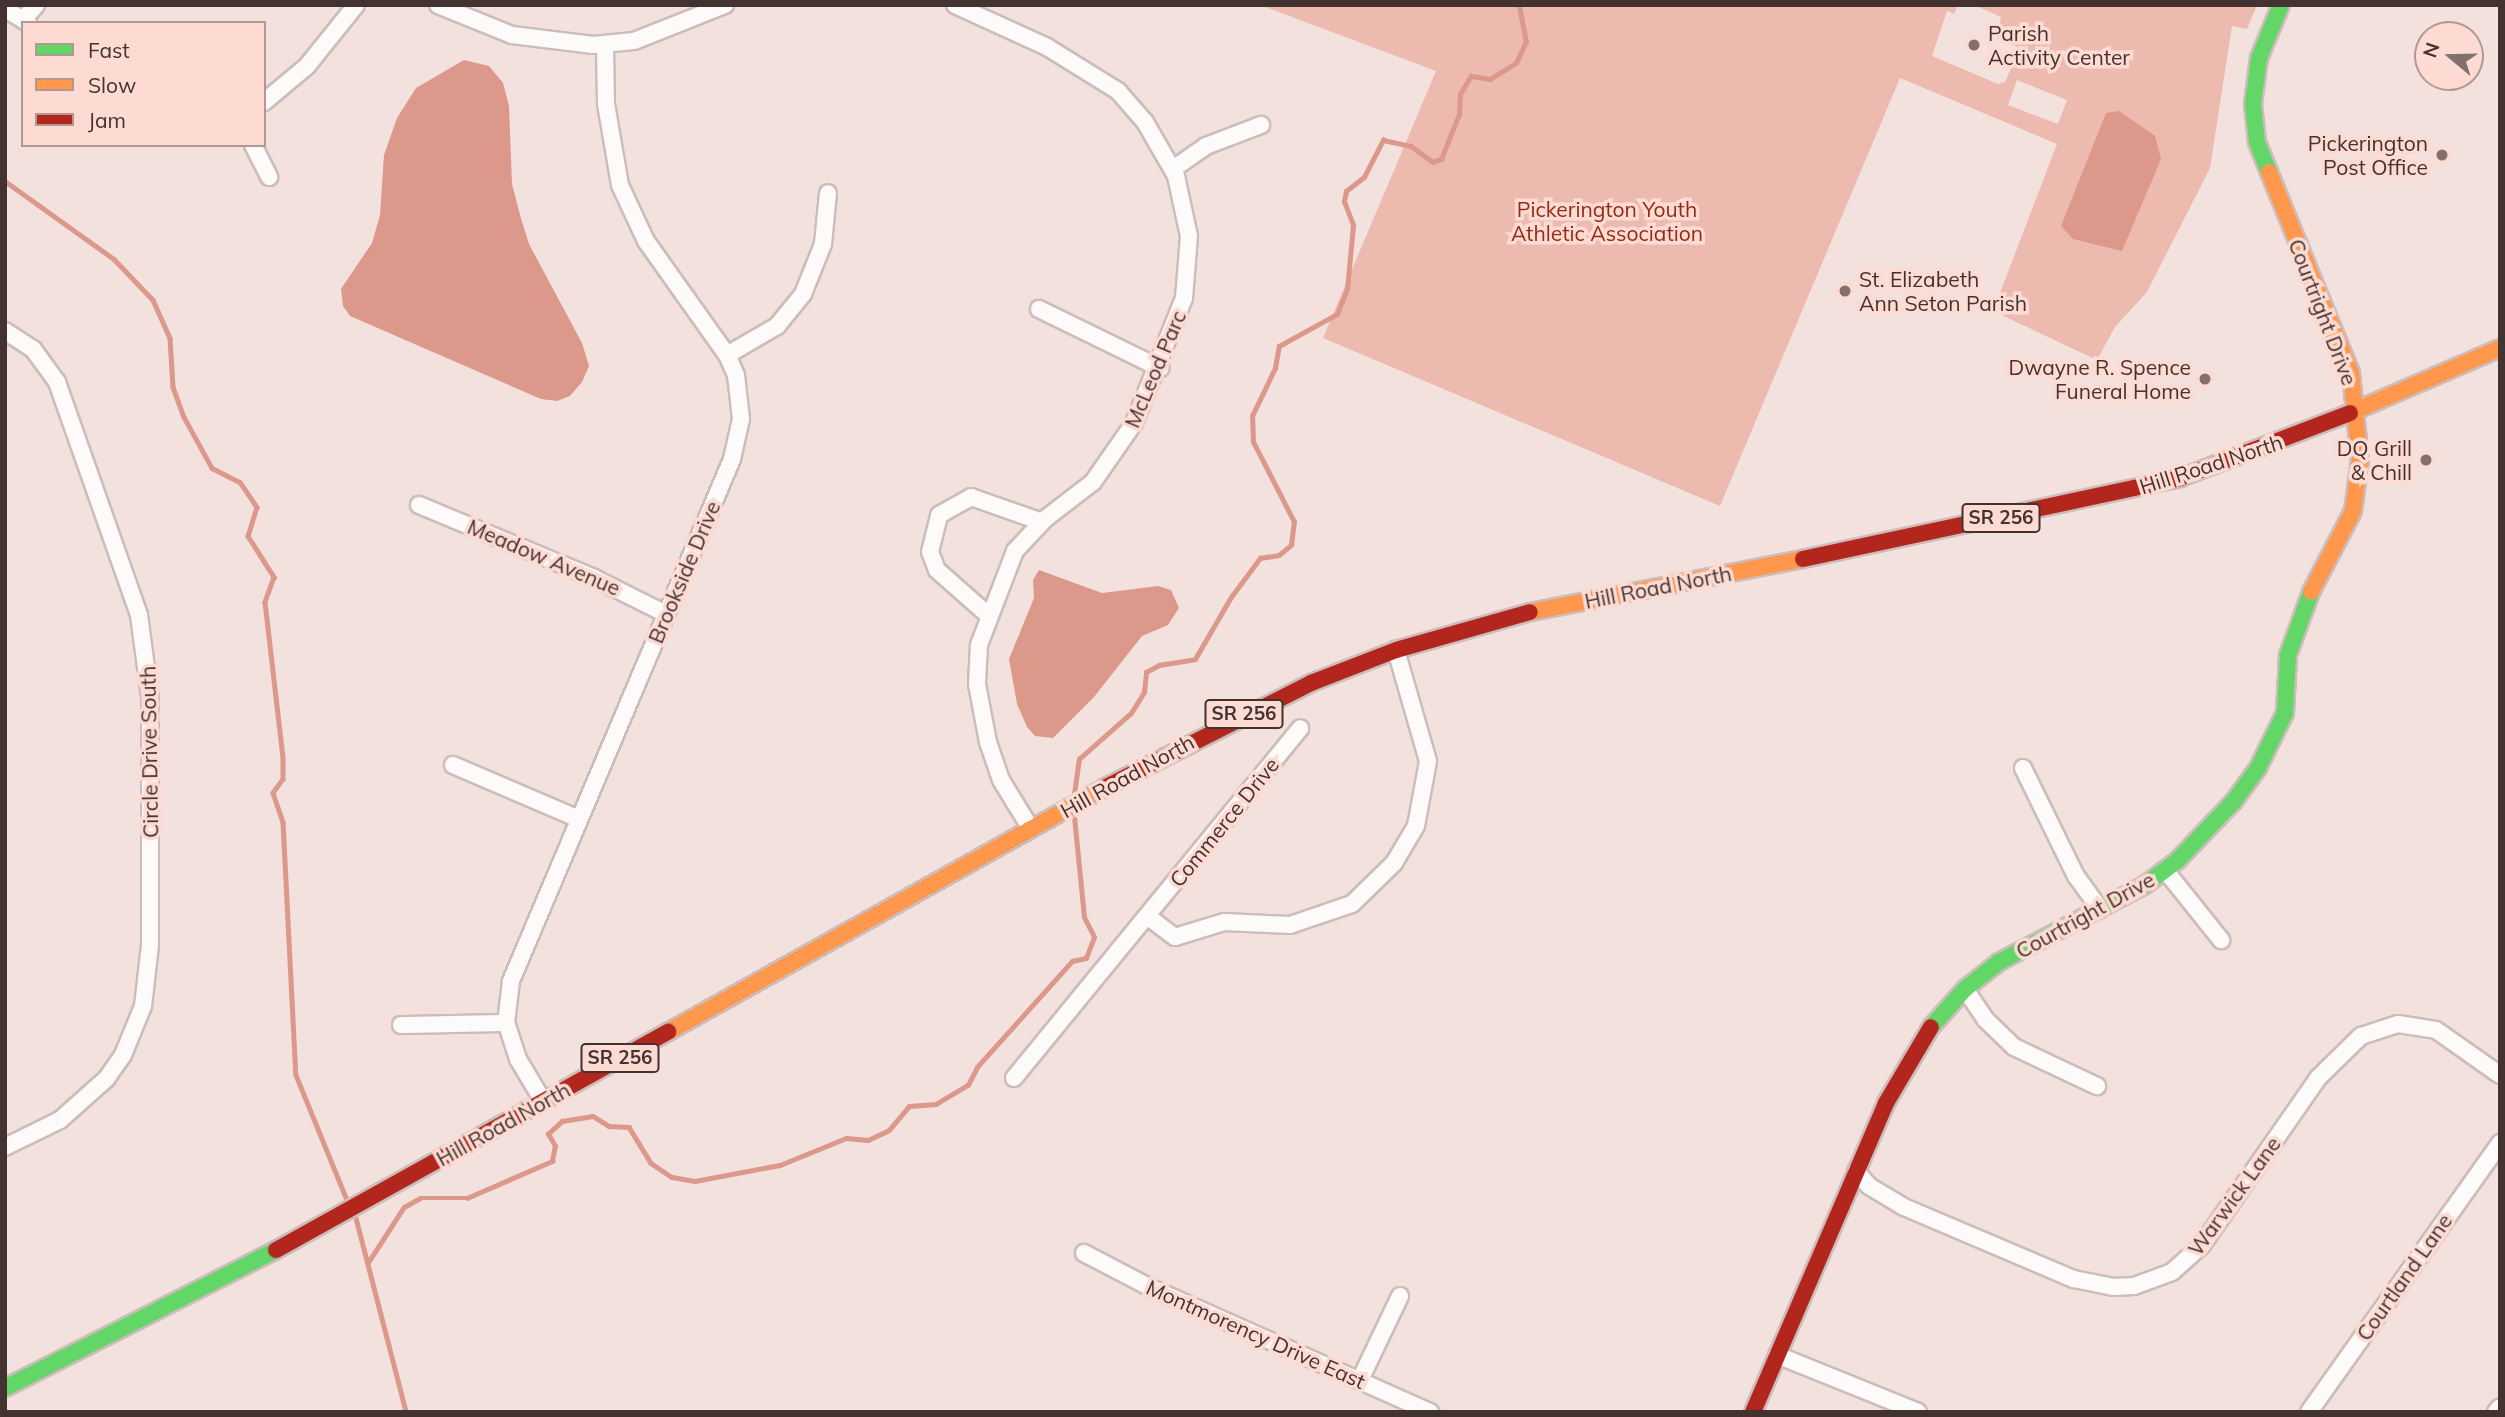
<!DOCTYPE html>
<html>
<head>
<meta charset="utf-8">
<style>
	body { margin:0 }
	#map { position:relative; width:2505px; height:1417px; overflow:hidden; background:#f3e1dd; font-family:Mulish,sans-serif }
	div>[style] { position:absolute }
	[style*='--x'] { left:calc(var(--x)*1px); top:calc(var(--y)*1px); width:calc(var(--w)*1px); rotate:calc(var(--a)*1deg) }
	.green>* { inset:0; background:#edbaaf }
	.water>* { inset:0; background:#dc988a }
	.stream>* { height:4.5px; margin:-2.25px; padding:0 2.25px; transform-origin:2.25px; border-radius:2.25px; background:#dc988a }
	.roads { filter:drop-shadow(2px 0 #ccbdba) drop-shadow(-2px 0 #ccbdba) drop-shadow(0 2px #ccbdba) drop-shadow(0 -2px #ccbdba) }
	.street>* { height:16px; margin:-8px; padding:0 8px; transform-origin:8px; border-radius:8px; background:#fdfafa }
	.fast>* { height:16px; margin:-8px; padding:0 8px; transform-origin:8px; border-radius:8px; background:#63d668 }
	.slow>* { height:16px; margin:-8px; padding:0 8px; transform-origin:8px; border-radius:8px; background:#ff974d }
	.jam>* { height:16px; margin:-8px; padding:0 8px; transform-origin:8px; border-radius:8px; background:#b3261e }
	.dots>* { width:19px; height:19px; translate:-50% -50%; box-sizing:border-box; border:4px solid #fddbd3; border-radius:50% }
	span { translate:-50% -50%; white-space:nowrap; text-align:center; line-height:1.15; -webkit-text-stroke:7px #fddbd3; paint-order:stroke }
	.shield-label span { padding:2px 5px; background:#fddbd3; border:2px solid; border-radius:5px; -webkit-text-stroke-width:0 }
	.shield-label { font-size:19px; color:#433330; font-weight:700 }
	.poi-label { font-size:21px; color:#433330 }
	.left { translate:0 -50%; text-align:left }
	.right { translate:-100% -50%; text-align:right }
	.park-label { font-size:21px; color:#942a16 }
	.street-label { font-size:21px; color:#433330 }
	.frame { position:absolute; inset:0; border:7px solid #433330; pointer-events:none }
	.legend { position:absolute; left:21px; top:21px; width:245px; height:126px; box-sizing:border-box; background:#fddbd3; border:2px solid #b39892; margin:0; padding:9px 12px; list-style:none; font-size:21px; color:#433330 }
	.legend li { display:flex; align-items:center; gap:14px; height:35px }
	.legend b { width:35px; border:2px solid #b39892 }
	.north { position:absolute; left:2414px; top:21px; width:70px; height:70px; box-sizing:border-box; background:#fddbd3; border:2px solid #b39892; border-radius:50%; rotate:289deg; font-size:19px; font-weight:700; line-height:28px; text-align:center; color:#433330 }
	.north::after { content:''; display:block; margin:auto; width:24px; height:32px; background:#81706d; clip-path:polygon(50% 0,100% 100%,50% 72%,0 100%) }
</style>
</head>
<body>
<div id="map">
	<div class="green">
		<i style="clip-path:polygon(evenodd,1260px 5px,1958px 5px,1954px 14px,1947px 11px,1932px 56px,1998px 84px,2005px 82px,2020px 48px,1997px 38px,2001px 17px,1974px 5px,2257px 5px,2247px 29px,2232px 26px,2210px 168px,2147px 292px,2115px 327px,2097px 360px,1993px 311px,2057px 144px,1900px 78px,1720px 506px,1323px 338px,1436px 71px,1260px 5px,2017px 80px,2067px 100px,2058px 124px,2008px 105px,2017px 80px)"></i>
	</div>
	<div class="water">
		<i style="clip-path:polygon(464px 60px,489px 66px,503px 83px,509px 106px,512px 184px,520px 215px,529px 244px,582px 343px,589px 366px,582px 382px,570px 396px,557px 401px,541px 399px,350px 316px,343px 306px,341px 289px,372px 243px,380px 215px,384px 155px,397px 118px,416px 88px)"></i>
		<i style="clip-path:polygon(2119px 111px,2155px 136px,2161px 159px,2122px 251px,2073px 239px,2061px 226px,2106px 113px)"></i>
		<i style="clip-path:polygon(1039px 570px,1102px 593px,1158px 586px,1171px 590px,1179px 608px,1168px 625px,1142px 636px,1094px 697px,1053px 738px,1035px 736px,1027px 727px,1017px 704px,1009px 659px,1034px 598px,1033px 580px)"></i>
	</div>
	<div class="stream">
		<i style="--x:5;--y:181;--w:134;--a:35.6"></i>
		<i style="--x:114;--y:259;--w:57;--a:46.4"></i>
		<i style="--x:153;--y:300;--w:42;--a:65.9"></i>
		<i style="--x:170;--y:338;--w:49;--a:86.5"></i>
		<i style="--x:173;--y:387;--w:32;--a:70"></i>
		<i style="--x:184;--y:417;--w:58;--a:61.2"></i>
		<i style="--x:212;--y:468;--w:31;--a:27"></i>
		<i style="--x:240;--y:482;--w:30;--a:56"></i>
		<i style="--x:257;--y:507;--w:30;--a:107"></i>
		<i style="--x:248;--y:536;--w:49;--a:57.6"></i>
		<i style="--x:274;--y:577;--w:27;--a:110"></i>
		<i style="--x:265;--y:602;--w:156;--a:83.4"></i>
		<i style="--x:283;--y:757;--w:22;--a:90"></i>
		<i style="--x:283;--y:779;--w:17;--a:126"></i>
		<i style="--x:273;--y:793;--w:31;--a:71"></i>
		<i style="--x:283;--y:822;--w:253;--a:87.1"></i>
		<i style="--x:296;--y:1075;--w:135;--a:67.8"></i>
		<i style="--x:1074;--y:794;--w:35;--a:-82"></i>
		<i style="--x:1079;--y:759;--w:69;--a:-41.5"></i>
		<i style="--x:1131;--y:713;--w:25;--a:-58"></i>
		<i style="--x:1144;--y:692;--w:20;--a:-84"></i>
		<i style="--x:1146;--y:672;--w:15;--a:-28"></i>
		<i style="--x:1159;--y:665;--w:36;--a:-9"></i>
		<i style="--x:1195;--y:659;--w:72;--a:-59.9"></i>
		<i style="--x:1231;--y:597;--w:49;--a:-53.4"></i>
		<i style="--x:1260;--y:558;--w:19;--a:-9"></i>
		<i style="--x:1279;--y:555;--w:16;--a:-40"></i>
		<i style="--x:1291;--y:545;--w:23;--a:-83"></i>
		<i style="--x:1294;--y:522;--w:90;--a:-117.1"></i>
		<i style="--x:1253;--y:442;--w:26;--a:-92"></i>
		<i style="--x:1252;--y:416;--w:53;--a:-64.4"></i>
		<i style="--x:1275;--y:368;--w:22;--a:-80"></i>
		<i style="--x:1279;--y:346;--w:66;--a:-28.9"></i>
		<i style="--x:1337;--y:314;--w:27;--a:-68"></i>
		<i style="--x:1347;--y:289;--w:64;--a:-84.6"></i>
		<i style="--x:1353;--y:225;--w:25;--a:-111"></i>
		<i style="--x:1344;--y:202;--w:11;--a:-80"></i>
		<i style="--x:1346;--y:191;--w:23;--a:-38"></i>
		<i style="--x:1364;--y:177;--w:42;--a:-62.8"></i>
		<i style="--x:1383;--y:140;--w:29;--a:12"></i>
		<i style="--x:1411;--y:146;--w:27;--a:36"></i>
		<i style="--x:1433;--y:162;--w:9;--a:-21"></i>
		<i style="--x:1441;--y:159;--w:48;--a:-68.2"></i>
		<i style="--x:1459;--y:114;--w:20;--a:-87"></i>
		<i style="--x:1460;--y:94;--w:21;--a:-59"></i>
		<i style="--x:1471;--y:76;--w:19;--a:9"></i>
		<i style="--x:1490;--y:79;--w:31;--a:-32"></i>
		<i style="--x:1516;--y:63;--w:23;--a:-65"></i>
		<i style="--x:1526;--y:42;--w:38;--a:-101"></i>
		<i style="--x:356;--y:1218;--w:200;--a:75.5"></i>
		<i style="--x:369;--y:1261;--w:64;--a:-57.1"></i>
		<i style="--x:404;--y:1207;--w:18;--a:-29"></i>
		<i style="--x:420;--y:1198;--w:47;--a:0"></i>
		<i style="--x:467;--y:1198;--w:93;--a:-23.5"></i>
		<i style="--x:552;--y:1161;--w:15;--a:-79"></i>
		<i style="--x:555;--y:1146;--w:14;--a:-120"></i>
		<i style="--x:548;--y:1134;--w:19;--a:-43"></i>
		<i style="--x:562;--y:1121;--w:31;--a:-9"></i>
		<i style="--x:593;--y:1116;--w:19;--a:32"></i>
		<i style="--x:609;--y:1126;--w:20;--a:3"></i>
		<i style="--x:629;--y:1127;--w:42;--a:58.6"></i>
		<i style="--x:651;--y:1163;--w:25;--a:34"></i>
		<i style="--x:672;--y:1177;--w:23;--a:10"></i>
		<i style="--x:695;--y:1181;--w:86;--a:-10.7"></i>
		<i style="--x:780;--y:1165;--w:71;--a:-22.2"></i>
		<i style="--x:846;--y:1138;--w:22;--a:5"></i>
		<i style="--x:868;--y:1140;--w:23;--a:-25"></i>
		<i style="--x:889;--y:1130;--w:31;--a:-50"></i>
		<i style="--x:909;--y:1106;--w:27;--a:-4"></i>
		<i style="--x:936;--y:1104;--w:37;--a:-31"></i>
		<i style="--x:968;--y:1085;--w:20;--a:-63"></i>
		<i style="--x:977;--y:1067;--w:142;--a:-48.1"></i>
		<i style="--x:1072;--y:961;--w:14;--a:-12"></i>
		<i style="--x:1086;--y:958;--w:22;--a:-69"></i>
		<i style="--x:1094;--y:937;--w:22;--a:-117"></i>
		<i style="--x:1084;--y:917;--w:100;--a:-95.7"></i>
	</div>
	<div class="roads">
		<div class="street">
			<i style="--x:438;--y:5;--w:80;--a:22.1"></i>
			<i style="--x:512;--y:35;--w:82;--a:7"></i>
			<i style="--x:593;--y:45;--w:41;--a:-5.6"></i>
			<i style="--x:634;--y:41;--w:98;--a:-21.6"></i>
			<i style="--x:955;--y:5;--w:101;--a:24.5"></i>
			<i style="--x:1047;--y:47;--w:84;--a:31.8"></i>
			<i style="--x:1118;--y:91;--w:41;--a:48.9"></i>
			<i style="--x:1145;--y:122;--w:62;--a:60.1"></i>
			<i style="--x:1176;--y:176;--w:61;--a:77.8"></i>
			<i style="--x:1189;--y:236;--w:62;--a:94.6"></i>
			<i style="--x:1184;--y:298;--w:135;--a:111.8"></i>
			<i style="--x:1134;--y:423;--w:72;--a:124.8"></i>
			<i style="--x:1093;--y:482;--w:61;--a:142.4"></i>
			<i style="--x:1045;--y:519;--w:44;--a:133.2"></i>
			<i style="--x:1015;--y:551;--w:101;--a:111"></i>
			<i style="--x:979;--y:645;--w:39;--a:93"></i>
			<i style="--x:977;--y:684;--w:59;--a:79.3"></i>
			<i style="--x:988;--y:742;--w:40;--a:71.1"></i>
			<i style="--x:1001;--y:780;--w:57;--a:58.5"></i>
			<i style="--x:5;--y:9;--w:27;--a:31"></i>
			<i style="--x:23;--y:20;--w:20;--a:-49"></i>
			<i style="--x:264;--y:102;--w:56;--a:-39.9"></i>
			<i style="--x:307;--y:66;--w:78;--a:-51.2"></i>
			<i style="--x:253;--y:145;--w:36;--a:63"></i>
			<i style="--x:1173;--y:169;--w:40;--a:-34.9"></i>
			<i style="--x:1206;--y:146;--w:59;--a:-20.9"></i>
			<i style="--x:1039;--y:309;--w:135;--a:26"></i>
			<i style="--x:5;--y:331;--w:33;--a:33"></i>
			<i style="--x:33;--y:349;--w:41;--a:54"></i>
			<i style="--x:57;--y:382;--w:247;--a:70.6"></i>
			<i style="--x:139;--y:615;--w:83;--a:82.4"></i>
			<i style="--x:150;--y:697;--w:248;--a:90"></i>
			<i style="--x:150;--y:945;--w:61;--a:96.5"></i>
			<i style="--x:143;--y:1006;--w:53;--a:112.2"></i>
			<i style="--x:123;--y:1055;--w:29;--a:125"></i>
			<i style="--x:106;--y:1079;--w:62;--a:138.3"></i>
			<i style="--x:60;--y:1120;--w:61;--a:153.9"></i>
			<i style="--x:727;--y:355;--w:58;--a:-30.1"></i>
			<i style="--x:777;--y:326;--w:41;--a:-50.9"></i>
			<i style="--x:803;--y:294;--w:54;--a:-68.2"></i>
			<i style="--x:823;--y:244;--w:51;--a:-84.4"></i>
			<i style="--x:419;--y:505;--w:190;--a:22.6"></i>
			<i style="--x:594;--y:578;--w:80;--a:26.6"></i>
			<i style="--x:988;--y:615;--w:68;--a:-138.6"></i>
			<i style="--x:937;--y:570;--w:19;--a:-111"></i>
			<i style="--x:930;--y:552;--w:38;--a:-76"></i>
			<i style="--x:939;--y:515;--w:37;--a:-29"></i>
			<i style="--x:971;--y:497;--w:75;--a:19.4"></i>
			<i style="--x:453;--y:765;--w:137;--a:23.2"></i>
			<i style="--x:2023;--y:768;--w:120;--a:63.9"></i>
			<i style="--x:2076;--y:876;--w:41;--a:54"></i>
			<i style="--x:2165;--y:870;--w:90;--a:51.3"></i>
			<i style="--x:1147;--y:916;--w:35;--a:37"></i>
			<i style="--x:1175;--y:937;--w:51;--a:-17"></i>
			<i style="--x:1224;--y:922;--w:66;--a:2.6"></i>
			<i style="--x:1290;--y:925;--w:65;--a:-18.7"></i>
			<i style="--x:1352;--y:904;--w:59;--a:-44.3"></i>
			<i style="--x:1394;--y:863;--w:43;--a:-59.3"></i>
			<i style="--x:1416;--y:826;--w:66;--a:-79.5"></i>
			<i style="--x:1428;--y:761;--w:116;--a:-106.1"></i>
			<i style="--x:1965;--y:989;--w:36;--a:56"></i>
			<i style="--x:1985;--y:1019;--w:40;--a:44"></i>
			<i style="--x:2014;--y:1047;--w:92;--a:25.2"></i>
			<i style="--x:401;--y:1025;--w:105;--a:-1.1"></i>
			<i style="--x:1014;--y:1078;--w:452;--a:-50.7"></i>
			<i style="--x:543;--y:1101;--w:49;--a:-120.8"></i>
			<i style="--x:518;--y:1059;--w:38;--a:-108"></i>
			<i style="--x:506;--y:1023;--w:42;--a:-83.2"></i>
			<i style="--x:511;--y:981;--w:567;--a:-67.05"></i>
			<i style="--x:732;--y:459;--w:41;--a:-77.3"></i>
			<i style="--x:741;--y:419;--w:44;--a:-96.5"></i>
			<i style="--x:736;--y:375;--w:22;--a:-114"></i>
			<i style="--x:727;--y:355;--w:140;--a:-125.4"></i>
			<i style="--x:646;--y:241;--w:62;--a:-114.9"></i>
			<i style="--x:620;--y:185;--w:82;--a:-99.8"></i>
			<i style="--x:606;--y:104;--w:60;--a:-91"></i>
			<i style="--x:1856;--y:1171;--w:20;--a:49"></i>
			<i style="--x:1869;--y:1186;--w:41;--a:31"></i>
			<i style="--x:1904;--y:1207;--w:185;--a:23"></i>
			<i style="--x:2074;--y:1279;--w:41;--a:11.3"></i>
			<i style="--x:2114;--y:1287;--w:20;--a:-3"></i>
			<i style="--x:2134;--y:1286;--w:40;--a:-20.2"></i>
			<i style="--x:2172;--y:1272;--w:40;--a:-42"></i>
			<i style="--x:2202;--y:1245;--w:203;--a:-55.2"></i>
			<i style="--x:2318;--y:1078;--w:60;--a:-44.3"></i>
			<i style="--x:2361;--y:1036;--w:39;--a:-18"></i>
			<i style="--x:2398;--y:1024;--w:38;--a:9"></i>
			<i style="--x:2436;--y:1030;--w:78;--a:35.1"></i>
			<i style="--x:1084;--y:1253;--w:73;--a:27.6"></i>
			<i style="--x:1149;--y:1287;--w:308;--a:24"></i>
			<i style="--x:1777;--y:1355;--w:152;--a:22"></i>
			<i style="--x:1360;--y:1380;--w:93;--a:-64.5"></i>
			<i style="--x:2309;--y:1412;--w:330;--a:-54.6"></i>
			<i style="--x:2496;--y:1412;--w:6;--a:-51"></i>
		</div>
		<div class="fast">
			<i style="--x:2269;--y:172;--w:32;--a:-112"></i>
			<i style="--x:2257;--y:142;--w:38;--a:-96"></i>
			<i style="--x:2253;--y:104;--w:46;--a:-82.6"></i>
			<i style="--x:2259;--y:58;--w:57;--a:-67.5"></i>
			<i style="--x:1931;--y:1027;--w:51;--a:-48.2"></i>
			<i style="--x:1965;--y:989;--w:43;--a:-38.5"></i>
			<i style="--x:1999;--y:962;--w:165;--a:-27.8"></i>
			<i style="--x:2145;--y:885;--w:41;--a:-37.1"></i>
			<i style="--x:2178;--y:860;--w:81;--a:-46.5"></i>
			<i style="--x:2234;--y:801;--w:41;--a:-54"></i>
			<i style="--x:2258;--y:768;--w:61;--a:-63.9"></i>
			<i style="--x:2285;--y:713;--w:58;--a:-87"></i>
			<i style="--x:2288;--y:655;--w:67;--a:-69.9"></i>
			<i style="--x:5;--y:1388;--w:304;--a:-27"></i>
		</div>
		<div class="slow">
			<i style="--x:2269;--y:172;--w:217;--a:67.8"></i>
			<i style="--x:2351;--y:373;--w:87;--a:84.1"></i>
			<i style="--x:2360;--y:460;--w:51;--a:97.8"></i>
			<i style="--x:2353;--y:511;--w:91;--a:117.4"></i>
			<i style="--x:2350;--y:413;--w:163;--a:-23.4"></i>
			<i style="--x:1530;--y:612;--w:278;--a:-11"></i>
			<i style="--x:668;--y:1032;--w:502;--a:-29.22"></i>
		</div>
		<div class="jam">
			<i style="--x:1803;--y:559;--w:386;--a:-12.1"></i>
			<i style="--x:2180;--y:478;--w:182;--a:-20.9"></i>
			<i style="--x:1106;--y:787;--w:230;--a:-26.9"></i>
			<i style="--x:1311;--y:683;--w:91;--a:-21.2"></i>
			<i style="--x:1396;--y:650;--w:139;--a:-15.8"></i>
			<i style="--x:276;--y:1250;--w:449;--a:-29.1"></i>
			<i style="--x:1753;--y:1412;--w:336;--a:-66.7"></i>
			<i style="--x:1886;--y:1103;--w:88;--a:-59.4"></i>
		</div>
	</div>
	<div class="dots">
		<i style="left:1974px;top:45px;background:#81706d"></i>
		<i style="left:2442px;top:155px;background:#81706d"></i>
		<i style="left:1845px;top:291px;background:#81706d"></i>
		<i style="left:2205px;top:379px;background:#81706d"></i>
		<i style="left:2426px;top:460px;background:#81706d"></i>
	</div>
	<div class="shield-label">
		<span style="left:2001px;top:518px">SR 256</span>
		<span style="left:1244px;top:714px">SR 256</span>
		<span style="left:620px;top:1058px">SR 256</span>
	</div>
	<div class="poi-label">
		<span class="left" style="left:1988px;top:45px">Parish<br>Activity Center</span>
		<span class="right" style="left:2428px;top:155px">Pickerington<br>Post Office</span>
		<span class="left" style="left:1859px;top:291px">St. Elizabeth<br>Ann Seton Parish</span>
		<span class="right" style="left:2191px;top:379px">Dwayne R. Spence<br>Funeral Home</span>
		<span class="right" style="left:2412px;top:460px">DQ Grill<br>&amp; Chill</span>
	</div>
	<div class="park-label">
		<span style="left:1607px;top:221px">Pickerington Youth<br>Athletic Association</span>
	</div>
	<div class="street-label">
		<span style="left:2323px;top:312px;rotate:69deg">Courtright Drive</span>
		<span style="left:1155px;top:369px;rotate:-67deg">McLeod Parc</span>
		<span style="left:2211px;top:464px;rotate:-18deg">Hill Road North</span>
		<span style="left:544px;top:557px;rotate:23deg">Meadow Avenue</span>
		<span style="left:684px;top:572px;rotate:-67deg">Brookside Drive</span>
		<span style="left:1658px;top:587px;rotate:-11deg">Hill Road North</span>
		<span style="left:149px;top:752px;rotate:-91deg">Circle Drive South</span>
		<span style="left:1127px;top:776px;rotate:-29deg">Hill Road North</span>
		<span style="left:1224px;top:822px;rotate:-51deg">Commerce Drive</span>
		<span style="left:2085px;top:915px;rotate:-29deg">Courtright Drive</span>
		<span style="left:503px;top:1124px;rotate:-29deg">Hill Road North</span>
		<span style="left:2234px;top:1196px;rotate:-54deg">Warwick Lane</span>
		<span style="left:2404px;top:1277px;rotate:-55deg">Courtland Lane</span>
		<span style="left:1256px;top:1334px;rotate:24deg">Montmorency Drive East</span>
	</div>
	<div class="frame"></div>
	<ul class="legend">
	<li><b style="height:9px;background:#63d668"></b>Fast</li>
	<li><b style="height:9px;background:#ff974d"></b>Slow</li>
	<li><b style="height:9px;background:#b3261e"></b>Jam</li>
	</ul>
	<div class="north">N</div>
</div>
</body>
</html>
